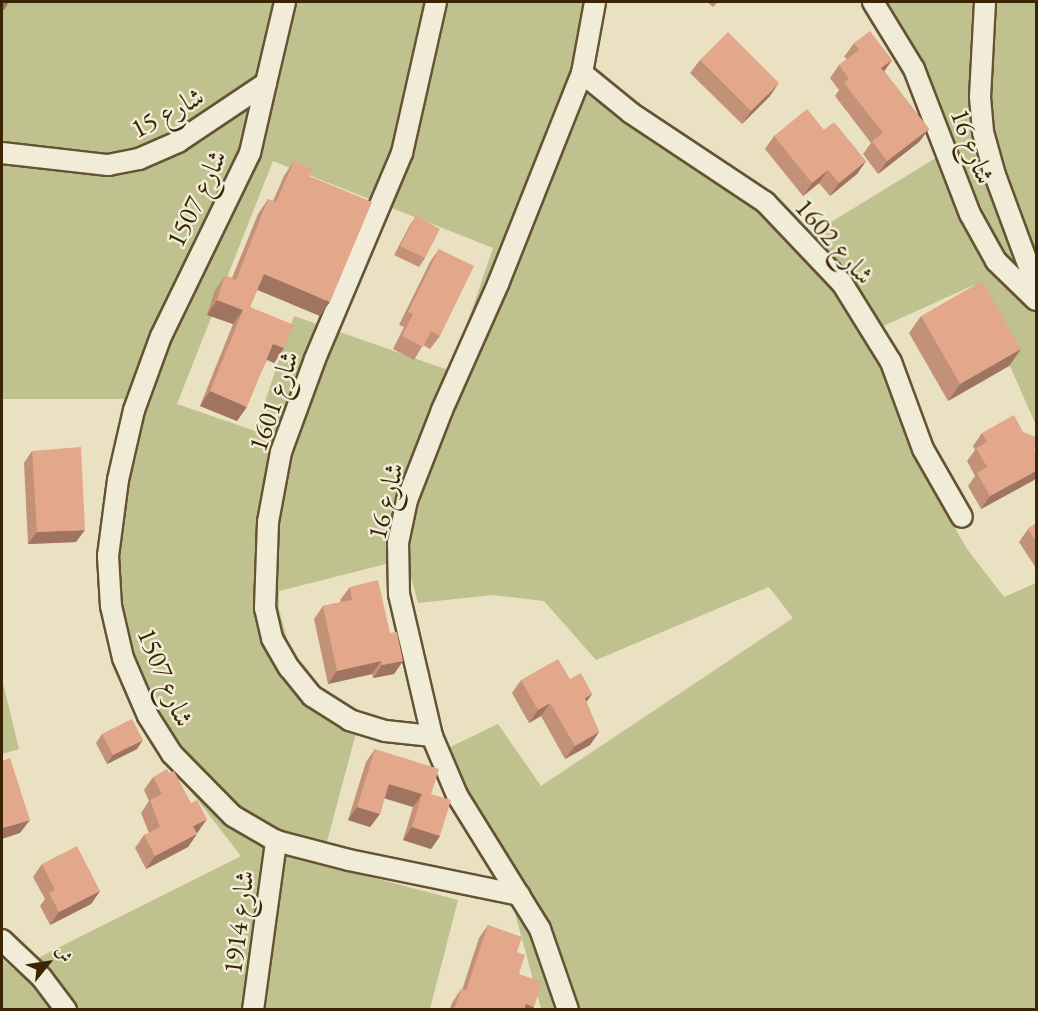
<!DOCTYPE html>
<html>
<head>
<meta charset="utf-8">
<style>
	body { margin:0 }
	#map { position:relative; width:1038px; height:1011px; overflow:hidden; background:#e9e1c2; font-family:"EB Garamond",Amiri,serif }
	div>[style] { position:absolute }
	[style*='--x'] { left:calc(var(--x)*1px); top:calc(var(--y)*1px); width:calc(var(--w)*1px); rotate:calc(var(--a)*1deg) }
	.green>* { inset:0; background:#bfc18e }
	.roads { filter:drop-shadow(2px 0 #665334) drop-shadow(-2px 0 #665334) drop-shadow(0 2px #665334) drop-shadow(0 -2px #665334) }
	.minor>* { height:20px; margin:-10px; padding:0 10px; transform-origin:10px; border-radius:10px; background:#f1ecd7 }
	.wall>* { inset:0; background:#c39078 }
	.shaded-wall>* { inset:0; background:#9f7561 }
	.building>* { inset:0; background:#e3a78b }
	span { translate:-50% -50%; white-space:nowrap; text-align:center; line-height:1.15; -webkit-text-stroke:5px #f1ecd7; paint-order:stroke }
	.street-label { font-size:27px; color:#3b2404 }
	.frame { position:absolute; inset:0; border:3px solid #3b2404; pointer-events:none }
	.north { position:absolute; left:18px; top:933px; width:60px; height:60px; -webkit-text-stroke:4px #f1ecd7; paint-order:stroke; rotate:60deg; font-size:16px; font-weight:700; line-height:24px; text-align:center; color:#3b2404 }
	.north::after { content:''; display:block; margin:auto; width:21px; height:27px; background:#3b2404; clip-path:polygon(50% 0,100% 100%,50% 72%,0 100%) }
</style>
</head>
<body>
<div id="map">
	<div class="green">
		<i style="clip-path:polygon(evenodd,2px 2px,595px 2px,573px 65px,744px 173px,805px 238px,957px 145px,874px 2px,1036px 2px,1036px 425px,974px 285px,868px 333px,924px 474px,967px 549px,1004px 597px,1036px 583px,1036px 1009px,541px 1009px,509px 891px,464px 791px,450px 747px,498px 724px,541px 786px,793px 618px,769px 587px,596px 660px,544px 601px,493px 595px,418px 603px,406px 559px,279px 591px,279px 609px,293px 661px,341px 722px,356px 733px,321px 864px,458px 900px,430px 1009px,2px 1009px,2px 959px,14px 970px,241px 856px,172px 767px,143px 717px,109px 549px,124px 399px,2px 399px,2px 2px,273px 161px,493px 248px,451px 371px,294px 316px,255px 431px,177px 404px,273px 161px)"></i>
		<i style="clip-path:polygon(2px 679px,19px 749px,2px 754px)"></i>
	</div>
	<div class="roads">
		<div class="minor">
			<i style="--x:873;--y:2;--w:79;--a:58.5"></i>
			<i style="--x:914;--y:69;--w:155;--a:68.9"></i>
			<i style="--x:970;--y:214;--w:54;--a:61"></i>
			<i style="--x:996;--y:261;--w:56;--a:44.3"></i>
			<i style="--x:985;--y:2;--w:95;--a:93"></i>
			<i style="--x:980;--y:97;--w:35;--a:85"></i>
			<i style="--x:983;--y:132;--w:45;--a:74.4"></i>
			<i style="--x:995;--y:175;--w:118;--a:69.7"></i>
			<i style="--x:582;--y:73;--w:63;--a:39.2"></i>
			<i style="--x:631;--y:113;--w:161;--a:33.6"></i>
			<i style="--x:765;--y:202;--w:112;--a:46.5"></i>
			<i style="--x:842;--y:283;--w:93;--a:58.2"></i>
			<i style="--x:891;--y:362;--w:93;--a:69.8"></i>
			<i style="--x:923;--y:449;--w:78;--a:60.2"></i>
			<i style="--x:266;--y:83;--w:72;--a:102.9"></i>
			<i style="--x:250;--y:153;--w:203;--a:115.9"></i>
			<i style="--x:161;--y:336;--w:79;--a:110"></i>
			<i style="--x:134;--y:410;--w:72;--a:102.9"></i>
			<i style="--x:118;--y:480;--w:77;--a:97.5"></i>
			<i style="--x:108;--y:556;--w:50;--a:86.6"></i>
			<i style="--x:111;--y:606;--w:53;--a:77"></i>
			<i style="--x:123;--y:658;--w:63;--a:66.7"></i>
			<i style="--x:148;--y:716;--w:45;--a:57.7"></i>
			<i style="--x:172;--y:754;--w:87;--a:45.5"></i>
			<i style="--x:233;--y:816;--w:50;--a:30.2"></i>
			<i style="--x:276;--y:841;--w:75;--a:14.6"></i>
			<i style="--x:349;--y:860;--w:174;--a:11.6"></i>
			<i style="--x:2;--y:153;--w:107;--a:6.5"></i>
			<i style="--x:108;--y:165;--w:32;--a:-11"></i>
			<i style="--x:139;--y:159;--w:43;--a:-23.6"></i>
			<i style="--x:178;--y:142;--w:106;--a:-33.8"></i>
			<i style="--x:266;--y:83;--w:83;--a:-76.8"></i>
			<i style="--x:432;--y:736;--w:47;--a:-173.9"></i>
			<i style="--x:385;--y:731;--w:37;--a:-163"></i>
			<i style="--x:350;--y:720;--w:45;--a:-147.7"></i>
			<i style="--x:312;--y:696;--w:36;--a:-129"></i>
			<i style="--x:289;--y:668;--w:34;--a:-120"></i>
			<i style="--x:272;--y:638;--w:31;--a:-103"></i>
			<i style="--x:265;--y:608;--w:86;--a:-88"></i>
			<i style="--x:268;--y:522;--w:71;--a:-79.5"></i>
			<i style="--x:281;--y:452;--w:99;--a:-69.9"></i>
			<i style="--x:315;--y:359;--w:224;--a:-67.1"></i>
			<i style="--x:402;--y:153;--w:155;--a:-77.3"></i>
			<i style="--x:2;--y:940;--w:55;--a:43.5"></i>
			<i style="--x:42;--y:978;--w:40;--a:53"></i>
			<i style="--x:253;--y:1010;--w:171;--a:-82.2"></i>
			<i style="--x:568;--y:1010;--w:86;--a:-109.1"></i>
			<i style="--x:540;--y:929;--w:158;--a:-121.8"></i>
			<i style="--x:457;--y:795;--w:64;--a:-113"></i>
			<i style="--x:432;--y:736;--w:146;--a:-103.1"></i>
			<i style="--x:399;--y:594;--w:51;--a:-91.1"></i>
			<i style="--x:398;--y:543;--w:44;--a:-78.2"></i>
			<i style="--x:407;--y:500;--w:97;--a:-68.7"></i>
			<i style="--x:442;--y:410;--w:138;--a:-66"></i>
			<i style="--x:498;--y:284;--w:227;--a:-68.3"></i>
			<i style="--x:582;--y:73;--w:72;--a:-79.6"></i>
		</div>
	</div>
	<div class="wall">
		<i style="clip-path:polygon(707px 2px,718px 2px,713px 7px)"></i>
		<i style="clip-path:polygon(854px 43px,892px 60px,884px 71px,929px 129px,919px 142px,878px 174px,863px 154px,871px 143px,835px 96px,839px 90px,830px 78px,839px 65px,847px 59px,844px 57px)"></i>
		<i style="clip-path:polygon(700px 60px,770px 96px,742px 124px,690px 73px)"></i>
		<i style="clip-path:polygon(824px 130px,866px 161px,857px 174px,830px 196px,819px 183px,803px 196px,765px 149px,774px 136px)"></i>
		<i style="clip-path:polygon(294px 161px,309px 176px,320px 316px,257px 290px,250px 307px,284px 348px,274px 363px,267px 360px,237px 421px,200px 406px,233px 324px,207px 315px,215px 290px,225px 276px,232px 278px,258px 214px,268px 199px,273px 201px,284px 176px)"></i>
		<i style="clip-path:polygon(416px 216px,425px 258px,419px 267px,394px 255px,410px 225px)"></i>
		<i style="clip-path:polygon(439px 249px,440px 336px,430px 349px,423px 345px,414px 360px,393px 349px,404px 327px,399px 325px,430px 262px)"></i>
		<i style="clip-path:polygon(921px 316px,1021px 349px,1009px 366px,948px 401px,909px 333px)"></i>
		<i style="clip-path:polygon(982px 433px,1034px 451px,1036px 455px,1036px 477px,1034px 480px,981px 509px,968px 486px,975px 476px,967px 461px,975px 450px,973px 446px)"></i>
		<i style="clip-path:polygon(32px 451px,76px 542px,28px 544px,24px 463px)"></i>
		<i style="clip-path:polygon(1036px 523px,1036px 568px,1019px 542px,1028px 529px)"></i>
		<i style="clip-path:polygon(350px 587px,390px 633px,403px 661px,394px 674px,373px 678px,372px 674px,328px 684px,314px 619px,323px 606px,341px 602px,340px 600px)"></i>
		<i style="clip-path:polygon(570px 679px,592px 694px,586px 702px,599px 732px,590px 745px,565px 759px,541px 716px,529px 723px,512px 693px,521px 680px)"></i>
		<i style="clip-path:polygon(102px 734px,137px 749px,107px 764px,96px 743px)"></i>
		<i style="clip-path:polygon(375px 749px,431px 794px,440px 836px,431px 849px,403px 840px,413px 807px,384px 798px,380px 814px,370px 827px,348px 820px,366px 762px)"></i>
		<i style="clip-path:polygon(153px 777px,198px 832px,188px 847px,146px 869px,135px 848px,144px 835px,149px 833px,141px 813px,149px 801px,144px 790px)"></i>
		<i style="clip-path:polygon(42px 864px,100px 891px,91px 904px,50px 925px,40px 906px,45px 899px,33px 877px)"></i>
		<i style="clip-path:polygon(488px 925px,517px 952px,519px 974px,533px 1010px,449px 1010px,452px 1003px,461px 989px,462px 990px,479px 938px)"></i>
	</div>
	<div class="shaded-wall">
		<i style="clip-path:polygon(2px 2px,9px 2px,4px 10px,2px 10px)"></i>
		<i style="clip-path:polygon(892px 60px,883px 73px,881px 68px)"></i>
		<i style="clip-path:polygon(779px 83px,770px 96px,742px 124px,751px 111px)"></i>
		<i style="clip-path:polygon(929px 129px,919px 142px,878px 174px,887px 161px)"></i>
		<i style="clip-path:polygon(866px 161px,857px 174px,830px 196px,839px 183px)"></i>
		<i style="clip-path:polygon(828px 170px,819px 183px,803px 196px,812px 183px)"></i>
		<i style="clip-path:polygon(264px 274px,330px 302px,320px 316px,254px 288px)"></i>
		<i style="clip-path:polygon(217px 300px,243px 310px,233px 324px,207px 315px)"></i>
		<i style="clip-path:polygon(273px 344px,284px 348px,274px 363px,263px 358px)"></i>
		<i style="clip-path:polygon(1021px 349px,1009px 366px,948px 401px,960px 384px)"></i>
		<i style="clip-path:polygon(210px 391px,247px 407px,237px 421px,200px 406px)"></i>
		<i style="clip-path:polygon(1036px 471px,1036px 477px,1034px 480px,981px 509px,990px 496px)"></i>
		<i style="clip-path:polygon(85px 530px,76px 542px,28px 544px,37px 532px)"></i>
		<i style="clip-path:polygon(381px 661px,372px 674px,328px 684px,337px 671px)"></i>
		<i style="clip-path:polygon(403px 661px,394px 674px,373px 678px,382px 665px)"></i>
		<i style="clip-path:polygon(592px 694px,583px 707px,585px 698px)"></i>
		<i style="clip-path:polygon(550px 703px,541px 716px,529px 723px,538px 710px)"></i>
		<i style="clip-path:polygon(599px 732px,590px 745px,565px 759px,575px 746px)"></i>
		<i style="clip-path:polygon(143px 740px,137px 749px,107px 764px,113px 755px)"></i>
		<i style="clip-path:polygon(389px 784px,422px 794px,413px 807px,380px 797px)"></i>
		<i style="clip-path:polygon(357px 807px,380px 814px,370px 827px,348px 820px)"></i>
		<i style="clip-path:polygon(207px 819px,198px 832px,184px 839px,193px 826px)"></i>
		<i style="clip-path:polygon(30px 820px,20px 833px,2px 839px,2px 828px)"></i>
		<i style="clip-path:polygon(412px 827px,440px 836px,431px 849px,403px 840px)"></i>
		<i style="clip-path:polygon(197px 834px,188px 847px,146px 869px,155px 856px)"></i>
		<i style="clip-path:polygon(100px 891px,91px 904px,50px 925px,59px 912px)"></i>
		<i style="clip-path:polygon(526px 1004px,534px 1007px,533px 1010px,522px 1010px)"></i>
	</div>
	<div class="building">
		<i style="clip-path:polygon(870px 31px,892px 60px,881px 68px,929px 129px,887px 161px,872px 141px,883px 133px,844px 83px,849px 79px,839px 65px,859px 50px,854px 43px)"></i>
		<i style="clip-path:polygon(728px 32px,779px 83px,751px 111px,700px 60px)"></i>
		<i style="clip-path:polygon(807px 109px,824px 130px,834px 122px,866px 161px,839px 183px,828px 170px,812px 183px,774px 136px)"></i>
		<i style="clip-path:polygon(294px 161px,312px 169px,309px 176px,372px 202px,330px 302px,264px 274px,250px 307px,294px 325px,284px 348px,273px 344px,247px 407px,210px 391px,243px 310px,217px 300px,225px 276px,236px 280px,268px 199px,276px 202px)"></i>
		<i style="clip-path:polygon(416px 216px,440px 229px,425px 258px,400px 246px)"></i>
		<i style="clip-path:polygon(439px 249px,474px 266px,440px 336px,431px 331px,423px 347px,402px 336px,413px 314px,408px 312px)"></i>
		<i style="clip-path:polygon(982px 281px,1021px 349px,960px 384px,921px 316px)"></i>
		<i style="clip-path:polygon(1014px 415px,1023px 432px,1036px 437px,1036px 445px,1034px 451px,1036px 455px,1036px 471px,990px 496px,977px 473px,987px 467px,976px 448px,987px 442px,982px 433px)"></i>
		<i style="clip-path:polygon(81px 447px,85px 530px,37px 532px,32px 451px)"></i>
		<i style="clip-path:polygon(1036px 523px,1036px 541px,1028px 529px)"></i>
		<i style="clip-path:polygon(378px 580px,390px 633px,397px 632px,403px 661px,382px 665px,381px 661px,337px 671px,323px 606px,352px 600px,350px 587px)"></i>
		<i style="clip-path:polygon(558px 659px,570px 679px,581px 673px,592px 694px,585px 698px,599px 732px,575px 746px,550px 703px,538px 710px,521px 680px)"></i>
		<i style="clip-path:polygon(132px 719px,143px 740px,113px 755px,102px 734px)"></i>
		<i style="clip-path:polygon(375px 749px,439px 769px,431px 794px,451px 800px,440px 836px,412px 827px,422px 794px,389px 784px,380px 814px,357px 807px)"></i>
		<i style="clip-path:polygon(10px 758px,30px 820px,2px 828px,2px 761px)"></i>
		<i style="clip-path:polygon(167px 769px,169px 773px,174px 771px,191px 803px,197px 800px,207px 819px,193px 826px,197px 834px,155px 856px,144px 835px,160px 827px,150px 800px,162px 794px,153px 777px)"></i>
		<i style="clip-path:polygon(77px 846px,100px 891px,59px 912px,49px 893px,55px 890px,42px 864px)"></i>
		<i style="clip-path:polygon(488px 925px,522px 937px,517px 952px,525px 955px,519px 974px,542px 982px,534px 1007px,526px 1004px,524px 1010px,454px 1010px,461px 989px,466px 991px)"></i>
	</div>
	<div class="street-label">
		<span style="left:167px;top:112px;rotate:-28deg">شارع 15</span>
		<span style="left:973px;top:146px;rotate:69deg">شارع 16</span>
		<span style="left:196px;top:198px;rotate:-64deg">شارع 1507</span>
		<span style="left:835px;top:241px;rotate:49deg">شارع 1602</span>
		<span style="left:273px;top:401px;rotate:-71deg">شارع 1601</span>
		<span style="left:385px;top:501px;rotate:-76deg">شارع 16</span>
		<span style="left:166px;top:677px;rotate:67deg">شارع 1507</span>
		<span style="left:238px;top:922px;rotate:-83deg">شارع 1914</span>
	</div>
	<div class="frame"></div>
	<div class="north">ش</div>
</div>
</body>
</html>
